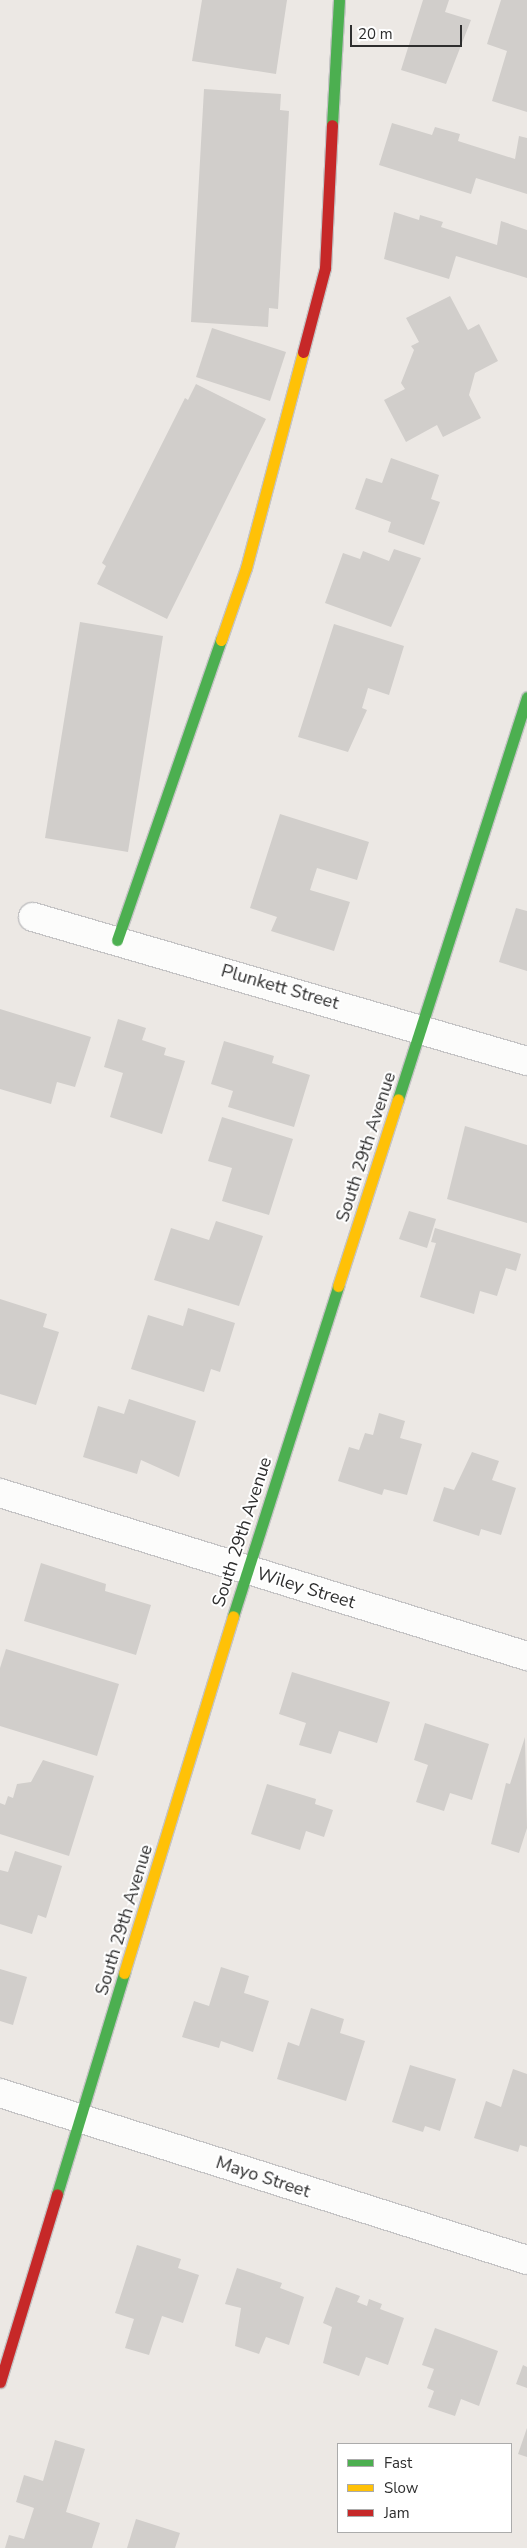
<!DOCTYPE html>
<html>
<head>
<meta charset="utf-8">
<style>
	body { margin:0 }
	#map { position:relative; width:527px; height:2548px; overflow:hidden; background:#ece8e4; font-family:"Nunito Sans",sans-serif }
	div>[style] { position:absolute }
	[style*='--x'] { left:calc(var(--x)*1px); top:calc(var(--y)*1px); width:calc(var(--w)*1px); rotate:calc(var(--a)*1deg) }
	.building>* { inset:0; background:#d1cecb }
	.roads { filter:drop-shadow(1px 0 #c5c4c5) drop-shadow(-1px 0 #c5c4c5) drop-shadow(0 1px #c5c4c5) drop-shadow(0 -1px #c5c4c5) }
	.street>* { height:28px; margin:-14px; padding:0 14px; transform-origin:14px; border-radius:14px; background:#fcfcfb }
	.fast>* { height:11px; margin:-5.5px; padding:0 5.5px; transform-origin:5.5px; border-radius:5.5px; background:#4caf50 }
	.slow>* { height:11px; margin:-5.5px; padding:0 5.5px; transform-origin:5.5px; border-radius:5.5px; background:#ffc107 }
	.jam>* { height:11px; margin:-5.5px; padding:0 5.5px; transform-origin:5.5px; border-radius:5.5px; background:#c62828 }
	span { translate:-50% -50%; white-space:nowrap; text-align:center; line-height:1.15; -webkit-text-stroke:4px #fff; paint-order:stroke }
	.street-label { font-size:18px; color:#2e2e2e }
	.legend { position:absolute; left:337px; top:2443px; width:175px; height:90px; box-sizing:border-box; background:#fff; border:1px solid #ababab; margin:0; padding:6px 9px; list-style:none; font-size:15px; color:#2e2e2e }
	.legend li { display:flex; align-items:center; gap:10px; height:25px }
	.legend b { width:25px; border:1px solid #ababab }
	.scale { position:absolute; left:350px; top:25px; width:112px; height:22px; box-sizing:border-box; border:2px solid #2e2e2e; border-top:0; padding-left:6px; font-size:15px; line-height:18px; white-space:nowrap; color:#2e2e2e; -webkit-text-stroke:4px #fff; paint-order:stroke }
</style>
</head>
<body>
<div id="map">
	<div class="building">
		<i style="clip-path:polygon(202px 0,287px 0,276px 74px,192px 61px)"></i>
		<i style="clip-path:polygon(423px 0,449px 0,445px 12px,471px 20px,446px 84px,401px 70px)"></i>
		<i style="clip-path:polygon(501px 0,527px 0,527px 112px,492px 101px,507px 51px,487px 44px)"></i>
		<i style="clip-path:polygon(204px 89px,281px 94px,280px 110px,289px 111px,278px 309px,269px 308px,268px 327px,191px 322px)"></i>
		<i style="clip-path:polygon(392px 123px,432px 135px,435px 127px,460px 134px,458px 141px,515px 159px,519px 136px,527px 138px,527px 194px,476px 178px,471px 194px,379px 165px)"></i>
		<i style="clip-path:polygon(394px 212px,419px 220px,420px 215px,443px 222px,441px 227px,497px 245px,501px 221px,527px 230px,527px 278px,456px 256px,449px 279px,384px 259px)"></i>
		<i style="clip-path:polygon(450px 296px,468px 330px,479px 324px,498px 361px,475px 373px,469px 395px,481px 418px,443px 437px,437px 425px,406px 442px,384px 400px,405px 389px,401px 383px,414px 350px,411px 346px,419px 342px,406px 318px)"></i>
		<i style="clip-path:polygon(212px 328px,286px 352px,270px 401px,196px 377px)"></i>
		<i style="clip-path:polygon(196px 384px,266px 419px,167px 619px,97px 584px,106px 566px,102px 563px,185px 398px,188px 400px)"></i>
		<i style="clip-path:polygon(391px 458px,439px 475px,431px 499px,440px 502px,424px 545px,388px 532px,391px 522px,355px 509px,366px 478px,382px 483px)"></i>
		<i style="clip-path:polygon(394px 549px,421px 558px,391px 627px,325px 603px,343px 553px,360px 559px,363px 551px,389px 561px)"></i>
		<i style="clip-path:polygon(80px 622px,163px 636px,128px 852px,45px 838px)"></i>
		<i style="clip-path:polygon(334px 624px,404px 646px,389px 695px,368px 688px,362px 708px,367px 710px,348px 752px,298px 737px)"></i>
		<i style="clip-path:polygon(280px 814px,369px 842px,357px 880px,317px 868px,310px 890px,350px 902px,334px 951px,271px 931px,277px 917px,250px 908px)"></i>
		<i style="clip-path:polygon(516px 908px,527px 911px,527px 971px,499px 962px)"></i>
		<i style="clip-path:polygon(0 1009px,91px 1037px,75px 1087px,57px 1082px,51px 1104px,0 1089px)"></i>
		<i style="clip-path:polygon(118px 1019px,146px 1028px,142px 1040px,166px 1048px,164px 1055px,185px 1061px,162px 1134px,110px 1117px,123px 1073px,104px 1067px)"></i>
		<i style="clip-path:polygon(224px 1041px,274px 1056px,272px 1063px,310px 1075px,294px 1127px,228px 1107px,233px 1091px,211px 1084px)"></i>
		<i style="clip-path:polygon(222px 1117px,293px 1139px,269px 1215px,222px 1201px,232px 1168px,208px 1161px)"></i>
		<i style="clip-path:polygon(465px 1126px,527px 1145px,527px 1223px,447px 1199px)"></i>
		<i style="clip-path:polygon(409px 1211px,436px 1219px,427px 1248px,399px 1239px)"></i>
		<i style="clip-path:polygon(216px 1221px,263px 1236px,239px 1306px,154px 1280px,171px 1228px,209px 1240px)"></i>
		<i style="clip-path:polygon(435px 1228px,521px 1254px,516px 1271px,506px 1268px,497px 1296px,480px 1291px,474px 1314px,420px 1297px,436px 1243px,431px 1242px)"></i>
		<i style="clip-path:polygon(0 1299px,47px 1314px,43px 1327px,59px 1332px,36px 1405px,0 1394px)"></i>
		<i style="clip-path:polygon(188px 1308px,235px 1323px,220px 1372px,211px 1369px,204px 1392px,131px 1369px,148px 1315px,183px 1326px)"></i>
		<i style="clip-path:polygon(129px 1399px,196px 1421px,179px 1477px,141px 1460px,137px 1474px,83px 1457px,98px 1406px,124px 1414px)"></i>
		<i style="clip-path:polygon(379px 1413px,405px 1421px,400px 1438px,422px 1444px,407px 1495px,384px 1489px,382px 1495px,338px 1481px,349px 1447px,359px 1450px,365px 1433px,373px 1435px)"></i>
		<i style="clip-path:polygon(472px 1452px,499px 1461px,492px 1480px,516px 1488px,501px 1535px,481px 1529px,479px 1536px,433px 1521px,444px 1487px,454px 1490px)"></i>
		<i style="clip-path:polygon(41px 1563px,106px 1584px,105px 1591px,151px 1605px,136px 1655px,24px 1621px)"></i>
		<i style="clip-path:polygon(6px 1649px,119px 1684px,97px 1756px,0 1726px,0 1668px)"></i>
		<i style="clip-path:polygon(292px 1672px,390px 1702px,377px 1743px,339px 1731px,331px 1754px,299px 1745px,306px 1723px,279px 1714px)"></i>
		<i style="clip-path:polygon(425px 1723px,489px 1744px,472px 1800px,450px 1793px,444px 1811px,416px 1802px,428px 1765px,414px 1760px)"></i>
		<i style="clip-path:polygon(525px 1737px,527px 1828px,519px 1853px,491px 1844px,506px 1783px,510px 1784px)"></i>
		<i style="clip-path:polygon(43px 1760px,94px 1776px,69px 1856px,0 1834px,0 1803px,5px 1805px,8px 1796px,13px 1798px,17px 1784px,31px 1782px)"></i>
		<i style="clip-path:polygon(267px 1784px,316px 1799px,315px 1804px,333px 1810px,324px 1837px,306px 1831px,300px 1850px,251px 1834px)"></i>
		<i style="clip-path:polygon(15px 1851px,62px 1866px,46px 1918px,38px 1915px,32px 1934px,0 1924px,0 1870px,8px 1872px)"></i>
		<i style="clip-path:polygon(221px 1967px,249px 1976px,244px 1993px,269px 2001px,253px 2052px,221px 2041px,219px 2048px,182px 2037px,194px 2001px,209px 2006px)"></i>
		<i style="clip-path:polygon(0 1969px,27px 1977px,13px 2025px,0 2021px)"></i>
		<i style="clip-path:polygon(311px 2008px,344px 2019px,340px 2033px,365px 2041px,346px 2101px,277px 2079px,288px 2042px,299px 2046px)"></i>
		<i style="clip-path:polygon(410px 2065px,456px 2079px,440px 2131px,425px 2126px,423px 2132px,392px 2122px)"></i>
		<i style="clip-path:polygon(513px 2069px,527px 2074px,527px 2147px,520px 2145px,518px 2152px,474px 2138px,486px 2101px,501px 2107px)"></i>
		<i style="clip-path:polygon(137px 2245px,181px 2259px,178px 2268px,199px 2275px,183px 2323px,162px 2316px,149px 2355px,125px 2348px,134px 2319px,115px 2313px)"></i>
		<i style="clip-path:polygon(237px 2268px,282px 2283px,280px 2288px,304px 2297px,289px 2345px,266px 2337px,259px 2354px,235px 2346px,241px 2308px,225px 2304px)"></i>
		<i style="clip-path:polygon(336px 2287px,360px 2296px,357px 2302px,367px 2306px,369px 2299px,382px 2304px,380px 2309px,404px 2318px,388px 2365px,366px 2357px,359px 2376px,323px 2363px,332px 2327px,323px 2323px)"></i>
		<i style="clip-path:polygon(435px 2328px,498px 2351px,479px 2406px,461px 2399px,455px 2416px,428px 2407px,434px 2391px,427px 2388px,434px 2369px,422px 2365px)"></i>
		<i style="clip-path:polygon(523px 2365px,527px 2367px,527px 2388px,516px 2384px)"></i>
		<i style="clip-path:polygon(527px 2428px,527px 2457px,518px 2454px)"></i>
		<i style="clip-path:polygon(55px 2440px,85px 2449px,66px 2512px,100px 2523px,92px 2548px,5px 2548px,9px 2535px,24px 2539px,34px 2508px,16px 2502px,24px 2475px,43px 2481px)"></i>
		<i style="clip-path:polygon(136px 2519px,180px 2533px,175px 2548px,127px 2548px)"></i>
	</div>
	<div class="roads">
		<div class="street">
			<i style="--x:33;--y:917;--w:515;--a:16.25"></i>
			<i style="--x:0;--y:1493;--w:552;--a:17.19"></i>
			<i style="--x:0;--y:2093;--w:553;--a:17.58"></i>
		</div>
		<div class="fast">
			<i style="--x:332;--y:125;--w:125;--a:-86.8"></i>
			<i style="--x:117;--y:940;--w:318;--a:-70.9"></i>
			<i style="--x:398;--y:1099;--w:422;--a:-72.2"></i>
			<i style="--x:233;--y:1616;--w:346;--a:-72.3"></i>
			<i style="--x:57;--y:2194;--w:231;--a:-73.1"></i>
		</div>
		<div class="slow">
			<i style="--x:221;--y:640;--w:76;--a:-70.9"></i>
			<i style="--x:246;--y:568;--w:223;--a:-75.2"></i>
			<i style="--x:338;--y:1286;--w:196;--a:-72.2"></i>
			<i style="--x:124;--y:1973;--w:373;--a:-73"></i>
		</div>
		<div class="jam">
			<i style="--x:303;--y:352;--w:87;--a:-75.3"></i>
			<i style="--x:325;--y:268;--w:143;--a:-87.2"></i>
			<i style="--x:0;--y:2382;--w:196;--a:-73.1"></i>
		</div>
	</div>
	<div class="street-label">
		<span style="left:280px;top:987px;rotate:16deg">Plunkett Street</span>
		<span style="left:366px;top:1147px;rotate:-72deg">South 29th Avenue</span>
		<span style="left:242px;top:1532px;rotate:-72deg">South 29th Avenue</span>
		<span style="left:306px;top:1588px;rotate:17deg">Wiley Street</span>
		<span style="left:124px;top:1920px;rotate:-73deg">South 29th Avenue</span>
		<span style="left:263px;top:2177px;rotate:18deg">Mayo Street</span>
	</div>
	<ul class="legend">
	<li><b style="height:6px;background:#4caf50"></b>Fast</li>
	<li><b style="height:6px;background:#ffc107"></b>Slow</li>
	<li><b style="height:6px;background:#c62828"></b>Jam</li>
	</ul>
	<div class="scale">20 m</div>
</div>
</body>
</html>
